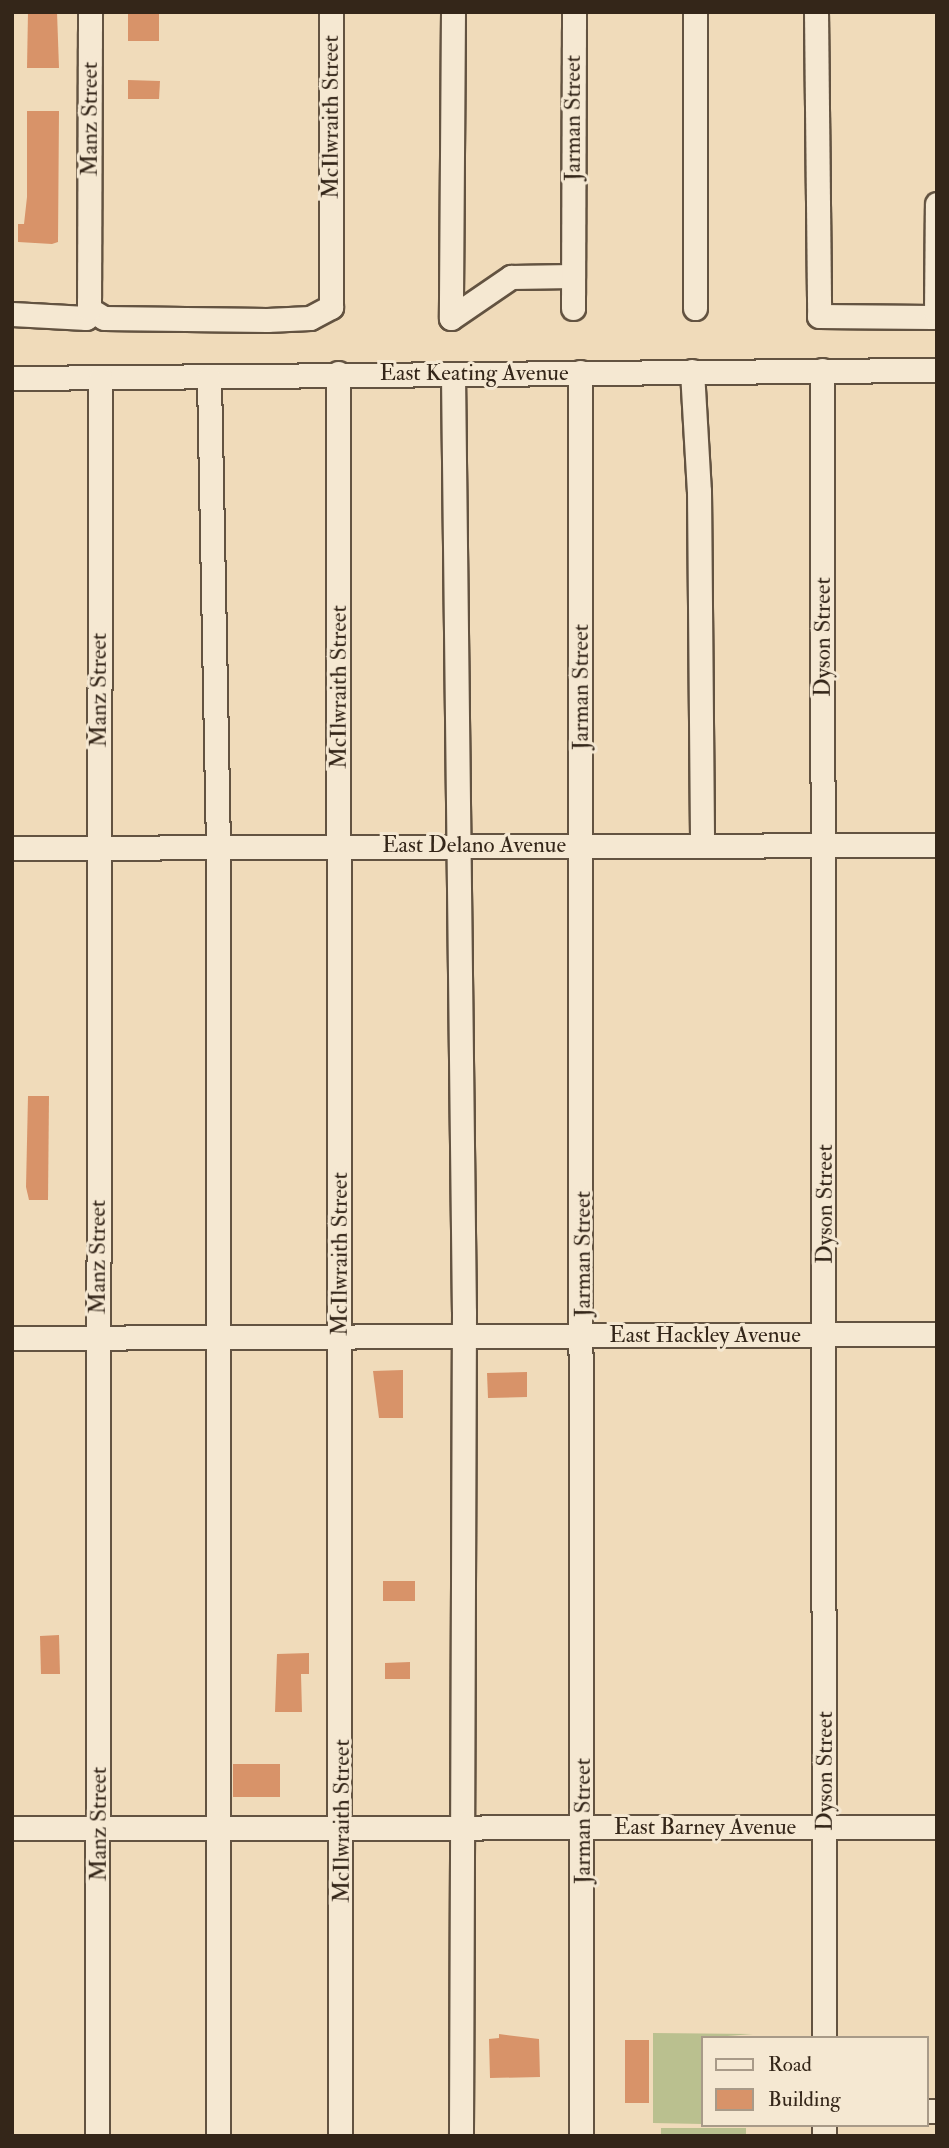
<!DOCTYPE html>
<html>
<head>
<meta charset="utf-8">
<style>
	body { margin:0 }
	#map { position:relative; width:949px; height:2148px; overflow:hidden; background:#f0dbba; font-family:"IM FELL Double Pica",serif }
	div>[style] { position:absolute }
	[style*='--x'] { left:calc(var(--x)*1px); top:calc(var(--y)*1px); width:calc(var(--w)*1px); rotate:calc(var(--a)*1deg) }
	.green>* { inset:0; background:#bac08f }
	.building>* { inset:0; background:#d89369 }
	.roads { filter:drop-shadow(2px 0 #635341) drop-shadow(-2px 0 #635341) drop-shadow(0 2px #635341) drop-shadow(0 -2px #635341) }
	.minor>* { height:23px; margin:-11.5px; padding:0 11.5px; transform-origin:11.5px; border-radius:11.5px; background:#f5e8d2 }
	span { translate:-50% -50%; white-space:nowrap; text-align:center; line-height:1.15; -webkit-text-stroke:6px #f5e8d2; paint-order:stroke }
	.street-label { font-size:23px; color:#342619 }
	.frame { position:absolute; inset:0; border:14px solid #342619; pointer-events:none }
	.legend { position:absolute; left:701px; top:2036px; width:228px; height:91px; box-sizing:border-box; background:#f5e8d2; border:2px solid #a89a88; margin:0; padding:9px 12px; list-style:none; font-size:21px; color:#342619 }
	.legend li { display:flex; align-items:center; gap:14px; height:35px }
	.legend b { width:35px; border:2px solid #a89a88 }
</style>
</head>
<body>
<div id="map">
	<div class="green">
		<i style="clip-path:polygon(653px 2033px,753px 2034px,702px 2038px,702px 2124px,653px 2123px)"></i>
		<i style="clip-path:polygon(661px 2128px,746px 2128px,746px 2136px,661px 2136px)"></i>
	</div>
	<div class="building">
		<i style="clip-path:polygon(28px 12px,57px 12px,59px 68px,27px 68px)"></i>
		<i style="clip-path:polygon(128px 12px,159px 12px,159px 41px,128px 41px)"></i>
		<i style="clip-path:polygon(128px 80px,160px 81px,159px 99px,128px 99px)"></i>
		<i style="clip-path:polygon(27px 111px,59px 111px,58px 242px,52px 244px,18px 242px,18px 224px,24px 224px,27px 197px)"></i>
		<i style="clip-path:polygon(28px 1096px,49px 1096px,48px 1200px,29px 1200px,26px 1187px)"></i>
		<i style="clip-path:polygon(403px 1370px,403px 1418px,379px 1418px,373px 1371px)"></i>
		<i style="clip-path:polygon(527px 1372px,527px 1397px,488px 1398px,487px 1373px)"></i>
		<i style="clip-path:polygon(383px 1581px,415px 1581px,415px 1601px,383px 1601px)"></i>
		<i style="clip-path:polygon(59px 1635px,60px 1674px,41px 1674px,40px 1636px)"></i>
		<i style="clip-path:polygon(309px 1653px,309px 1674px,301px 1674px,302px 1712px,275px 1712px,277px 1654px)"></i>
		<i style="clip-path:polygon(410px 1662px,410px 1679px,385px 1679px,385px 1663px)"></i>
		<i style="clip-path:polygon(233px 1764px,280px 1764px,280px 1797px,233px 1797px)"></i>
		<i style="clip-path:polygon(499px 2034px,539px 2039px,540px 2077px,490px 2078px,489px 2039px,499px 2038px)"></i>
		<i style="clip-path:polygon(625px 2040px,649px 2040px,649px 2103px,625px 2103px)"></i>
	</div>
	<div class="roads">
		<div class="minor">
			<i style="--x:453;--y:12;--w:306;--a:90.4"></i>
			<i style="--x:451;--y:318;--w:73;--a:-34.3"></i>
			<i style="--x:511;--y:277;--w:62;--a:-0.9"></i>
			<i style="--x:816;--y:12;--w:304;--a:89.4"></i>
			<i style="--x:819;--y:316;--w:113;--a:0.5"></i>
			<i style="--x:932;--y:317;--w:6;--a:-51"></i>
			<i style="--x:936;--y:312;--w:108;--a:-89.5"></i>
			<i style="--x:573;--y:308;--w:296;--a:-89.8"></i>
			<i style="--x:695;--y:308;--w:296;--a:-90"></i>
			<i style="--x:89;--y:309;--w:17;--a:31"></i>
			<i style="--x:104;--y:318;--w:163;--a:0.7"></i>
			<i style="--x:267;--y:320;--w:43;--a:-2.7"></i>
			<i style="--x:310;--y:318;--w:24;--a:-28"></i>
			<i style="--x:331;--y:307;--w:295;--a:-90"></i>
			<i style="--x:12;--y:314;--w:74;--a:3.1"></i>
			<i style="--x:86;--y:318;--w:9;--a:-72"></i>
			<i style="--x:89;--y:309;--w:297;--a:-89.8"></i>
			<i style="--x:822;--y:370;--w:1668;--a:89.93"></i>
			<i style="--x:692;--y:371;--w:120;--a:86.7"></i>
			<i style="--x:699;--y:491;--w:354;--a:89.5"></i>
			<i style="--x:580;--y:372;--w:1764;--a:89.97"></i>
			<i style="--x:338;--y:373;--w:1763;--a:89.94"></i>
			<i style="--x:453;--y:375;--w:937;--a:89.33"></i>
			<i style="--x:464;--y:1312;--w:824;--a:90.21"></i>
			<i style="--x:12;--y:378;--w:925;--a:-0.5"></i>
			<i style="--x:209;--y:378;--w:490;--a:88.9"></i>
			<i style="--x:218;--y:868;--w:1268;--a:90"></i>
			<i style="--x:12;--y:848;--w:925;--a:-0.19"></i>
			<i style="--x:12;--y:1338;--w:925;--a:-0.25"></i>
			<i style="--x:12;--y:1828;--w:925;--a:-0.06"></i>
			<i style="--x:926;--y:2111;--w:11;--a:0"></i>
			<i style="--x:97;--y:2136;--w:1758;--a:-89.9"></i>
			<i style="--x:824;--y:2136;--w:11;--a:-90"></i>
		</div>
	</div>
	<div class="street-label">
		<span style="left:331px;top:117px;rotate:-90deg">McIlwraith Street</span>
		<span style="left:573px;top:118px;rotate:-90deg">Jarman Street</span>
		<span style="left:90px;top:119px;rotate:-90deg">Manz Street</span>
		<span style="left:474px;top:373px">East Keating Avenue</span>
		<span style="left:823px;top:637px;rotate:-90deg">Dyson Street</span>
		<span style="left:339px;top:687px;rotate:-90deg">McIlwraith Street</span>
		<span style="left:581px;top:687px;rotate:-90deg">Jarman Street</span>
		<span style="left:99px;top:690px;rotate:-90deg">Manz Street</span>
		<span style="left:474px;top:845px">East Delano Avenue</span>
		<span style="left:825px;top:1204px;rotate:-90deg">Dyson Street</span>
		<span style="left:340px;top:1254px;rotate:-90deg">McIlwraith Street</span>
		<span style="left:583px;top:1254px;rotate:-90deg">Jarman Street</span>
		<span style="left:98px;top:1257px;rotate:-90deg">Manz Street</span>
		<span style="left:705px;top:1335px">East Hackley Avenue</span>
		<span style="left:825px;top:1771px;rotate:-90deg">Dyson Street</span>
		<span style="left:342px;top:1821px;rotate:-90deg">McIlwraith Street</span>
		<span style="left:583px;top:1821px;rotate:-90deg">Jarman Street</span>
		<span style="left:99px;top:1824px;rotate:-90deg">Manz Street</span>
		<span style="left:705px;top:1827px">East Barney Avenue</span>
	</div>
	<div class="frame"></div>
	<ul class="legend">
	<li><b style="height:9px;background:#f5e8d2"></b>Road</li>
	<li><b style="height:19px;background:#d89369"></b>Building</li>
	</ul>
</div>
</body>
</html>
